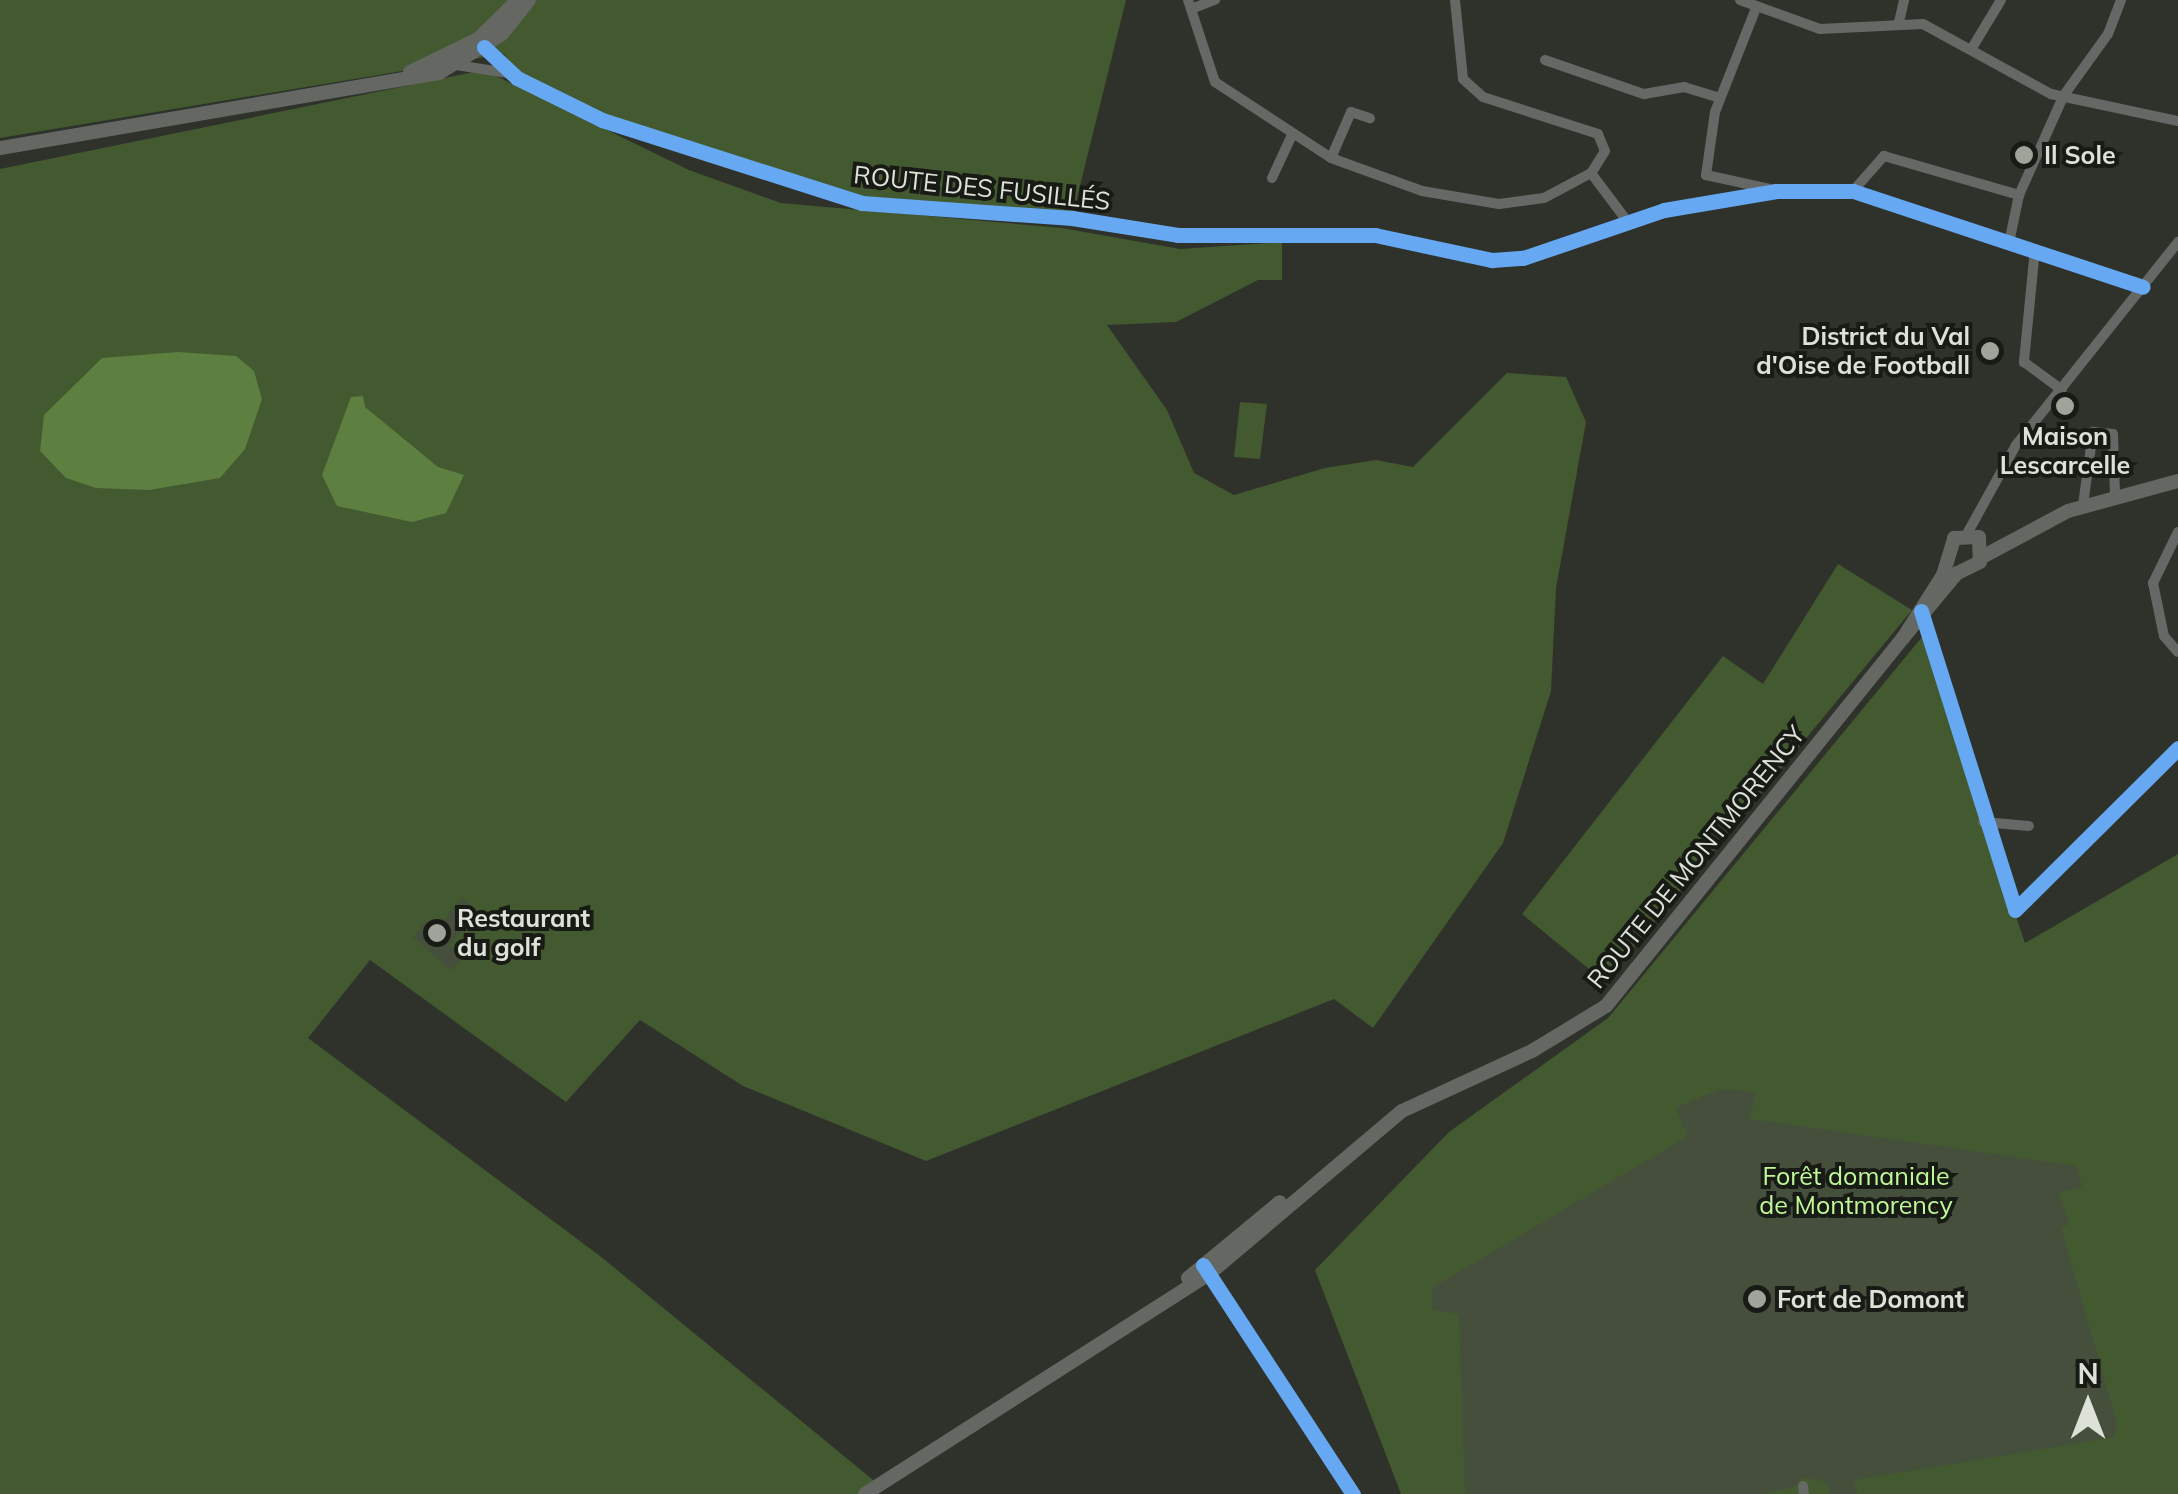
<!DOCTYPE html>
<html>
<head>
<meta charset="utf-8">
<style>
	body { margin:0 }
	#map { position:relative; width:2178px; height:1494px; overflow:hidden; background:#2e322a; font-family:Mulish,sans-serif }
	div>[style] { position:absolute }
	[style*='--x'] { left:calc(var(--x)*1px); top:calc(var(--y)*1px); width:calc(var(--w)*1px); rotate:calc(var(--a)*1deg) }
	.green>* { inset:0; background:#435930 }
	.water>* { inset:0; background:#5d8040 }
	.building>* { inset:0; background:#464e3c }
	.minor>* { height:10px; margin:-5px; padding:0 5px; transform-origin:5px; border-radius:5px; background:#656864 }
	.major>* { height:14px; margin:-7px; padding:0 7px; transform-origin:7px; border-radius:7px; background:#656862 }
	.cycleway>* { height:15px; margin:-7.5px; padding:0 7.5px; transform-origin:7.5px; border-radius:7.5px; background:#66a8f1 }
	.dots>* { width:28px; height:28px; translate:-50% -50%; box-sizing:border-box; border:5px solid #181b15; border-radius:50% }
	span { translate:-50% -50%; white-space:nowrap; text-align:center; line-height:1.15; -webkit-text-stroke:8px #181b15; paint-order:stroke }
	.poi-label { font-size:25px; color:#dce2d8; font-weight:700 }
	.left { translate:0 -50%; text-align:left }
	.right { translate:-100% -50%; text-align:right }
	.street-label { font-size:25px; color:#dce2d8 }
	.park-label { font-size:25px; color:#c1f897 }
	.north { position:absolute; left:2038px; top:1354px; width:100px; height:100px; -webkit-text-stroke:8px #181b15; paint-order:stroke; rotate:0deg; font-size:28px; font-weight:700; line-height:40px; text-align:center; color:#dce2d8 }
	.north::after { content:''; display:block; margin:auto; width:35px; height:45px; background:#dce2d8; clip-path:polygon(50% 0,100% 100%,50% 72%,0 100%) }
</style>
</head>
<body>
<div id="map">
	<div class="green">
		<i style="clip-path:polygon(0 0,1126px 0,1072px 218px,862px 203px,800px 189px,602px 120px,517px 78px,504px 54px,0 138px)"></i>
		<i style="clip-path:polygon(484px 70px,689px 170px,781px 203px,1062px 228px,1180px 249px,1282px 242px,1282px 280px,1258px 280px,1176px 322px,1107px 325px,1167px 410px,1194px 473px,1234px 495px,1325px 468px,1376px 460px,1413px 467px,1507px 373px,1566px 377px,1586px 422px,1556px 588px,1551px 691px,1503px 843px,1373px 1028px,1334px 999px,926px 1161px,743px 1086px,640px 1020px,566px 1102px,370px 960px,308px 1038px,600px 1256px,878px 1484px,865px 1494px,0 1494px,0 169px)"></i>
		<i style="clip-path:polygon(1240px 402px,1267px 404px,1260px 459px,1234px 457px)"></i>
		<i style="clip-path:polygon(1838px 564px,1912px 610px,1605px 982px,1522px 914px,1723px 656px,1763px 684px)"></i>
		<i style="clip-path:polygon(1922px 637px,2025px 943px,2178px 854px,2178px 1494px,1401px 1494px,1315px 1270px,1449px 1132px,1608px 1018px)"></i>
	</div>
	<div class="water">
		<i style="clip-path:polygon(178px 352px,236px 356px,254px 371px,262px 399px,245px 449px,220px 478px,149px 490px,96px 488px,66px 478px,40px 451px,44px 415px,102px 358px)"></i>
		<i style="clip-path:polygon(363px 396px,365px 407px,438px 467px,464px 475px,446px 513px,412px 522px,337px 506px,322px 475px,351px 397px)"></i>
	</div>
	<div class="building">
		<i style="clip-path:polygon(462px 898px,478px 912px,449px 945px,463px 957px,451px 971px,413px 937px,426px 922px,435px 930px)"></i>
		<i style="clip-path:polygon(1720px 1089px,1756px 1092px,1750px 1119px,2077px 1166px,2082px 1187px,2059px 1192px,2069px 1224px,2061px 1228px,2117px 1424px,2114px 1437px,1854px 1480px,1857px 1494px,1830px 1494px,1827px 1482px,1803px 1477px,1794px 1487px,1764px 1494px,1465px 1494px,1459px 1314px,1432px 1310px,1432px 1288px,1688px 1136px,1676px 1108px)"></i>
	</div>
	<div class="minor">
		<i style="--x:1188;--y:0;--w:86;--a:71.8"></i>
		<i style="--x:1215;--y:82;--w:139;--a:33.2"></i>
		<i style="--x:1331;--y:158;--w:97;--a:19.9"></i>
		<i style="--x:1422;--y:191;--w:78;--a:9.6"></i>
		<i style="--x:1499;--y:204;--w:45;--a:-7.6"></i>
		<i style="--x:1544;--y:198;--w:53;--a:-28"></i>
		<i style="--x:1455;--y:0;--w:79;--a:84.2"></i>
		<i style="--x:1463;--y:79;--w:27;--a:42"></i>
		<i style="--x:1483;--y:97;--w:121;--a:17.8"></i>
		<i style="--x:1598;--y:134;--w:18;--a:68"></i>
		<i style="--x:1605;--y:151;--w:26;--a:122"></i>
		<i style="--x:1591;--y:173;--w:60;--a:53.1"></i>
		<i style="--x:1740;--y:0;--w:85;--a:19.9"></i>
		<i style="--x:1820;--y:29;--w:103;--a:-2.8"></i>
		<i style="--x:1923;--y:24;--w:146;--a:28.7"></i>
		<i style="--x:2051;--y:94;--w:130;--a:12"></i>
		<i style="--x:1756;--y:8;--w:112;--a:111.5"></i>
		<i style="--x:1715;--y:112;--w:64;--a:98.1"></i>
		<i style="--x:1706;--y:175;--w:71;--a:12.3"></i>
		<i style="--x:1191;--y:9;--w:26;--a:-21"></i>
		<i style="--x:1899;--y:22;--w:23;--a:-77"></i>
		<i style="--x:484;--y:47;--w:45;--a:43.2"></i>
		<i style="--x:517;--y:78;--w:95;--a:26.3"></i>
		<i style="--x:602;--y:120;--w:273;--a:17.7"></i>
		<i style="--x:862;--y:203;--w:211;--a:4.1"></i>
		<i style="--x:1072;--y:218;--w:107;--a:9.1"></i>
		<i style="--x:1178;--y:235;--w:197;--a:0"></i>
		<i style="--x:1375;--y:235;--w:120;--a:12.1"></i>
		<i style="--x:1492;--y:260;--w:31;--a:-4"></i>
		<i style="--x:1523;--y:258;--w:149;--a:-18.8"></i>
		<i style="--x:1664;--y:210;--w:114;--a:-9.6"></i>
		<i style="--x:1776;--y:191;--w:77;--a:0"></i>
		<i style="--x:1853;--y:191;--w:305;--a:18.3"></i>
		<i style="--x:1972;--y:48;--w:56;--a:-58.9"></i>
		<i style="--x:1545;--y:60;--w:105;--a:19"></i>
		<i style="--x:1644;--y:94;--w:41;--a:-9.9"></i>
		<i style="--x:1684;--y:87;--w:37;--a:17"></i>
		<i style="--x:456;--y:65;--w:52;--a:8.9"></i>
		<i style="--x:1331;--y:158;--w:50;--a:-66.5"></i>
		<i style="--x:1351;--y:112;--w:20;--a:18"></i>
		<i style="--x:1272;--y:178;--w:45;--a:-65.1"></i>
		<i style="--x:1853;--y:191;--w:47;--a:-48.5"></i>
		<i style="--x:1884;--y:156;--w:141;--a:16.1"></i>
		<i style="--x:2010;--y:238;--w:44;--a:-78.2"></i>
		<i style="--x:2019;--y:195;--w:110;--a:-65.8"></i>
		<i style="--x:2064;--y:95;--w:75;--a:-54.2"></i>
		<i style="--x:2108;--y:34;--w:36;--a:-69"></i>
		<i style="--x:2035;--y:249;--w:114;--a:95.6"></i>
		<i style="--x:2024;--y:362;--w:47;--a:36.4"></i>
		<i style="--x:2083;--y:505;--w:74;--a:-82.2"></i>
		<i style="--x:2093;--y:432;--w:20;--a:6"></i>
		<i style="--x:2113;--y:434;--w:61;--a:88.1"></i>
		<i style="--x:1968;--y:532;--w:99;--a:-61.1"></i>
		<i style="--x:2016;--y:445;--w:260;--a:-51.4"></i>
		<i style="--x:2178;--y:532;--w:57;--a:116.1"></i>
		<i style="--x:2153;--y:583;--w:54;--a:78.3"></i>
		<i style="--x:2164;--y:636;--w:21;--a:49"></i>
		<i style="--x:1922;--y:616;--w:308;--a:72.4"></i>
		<i style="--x:2015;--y:910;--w:230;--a:-44.8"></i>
		<i style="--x:1983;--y:822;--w:46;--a:5"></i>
		<i style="--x:1206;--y:1269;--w:269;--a:56.8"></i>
		<i style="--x:1803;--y:1486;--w:8;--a:83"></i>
	</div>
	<div class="major">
		<i style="--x:410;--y:72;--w:76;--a:-25.9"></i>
		<i style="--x:478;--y:39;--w:56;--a:-44.3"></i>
		<i style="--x:0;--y:148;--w:445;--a:-9.7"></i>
		<i style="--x:439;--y:73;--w:74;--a:-31.8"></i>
		<i style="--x:502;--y:34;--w:43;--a:-51.5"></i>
		<i style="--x:1984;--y:556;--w:95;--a:-28.2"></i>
		<i style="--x:2068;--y:511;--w:114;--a:-15.3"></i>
		<i style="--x:1188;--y:1278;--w:119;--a:-39.6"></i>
		<i style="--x:865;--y:1494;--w:408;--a:-32.6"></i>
		<i style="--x:1209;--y:1274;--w:253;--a:-40.2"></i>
		<i style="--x:1402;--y:1111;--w:143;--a:-24.8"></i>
		<i style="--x:1532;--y:1051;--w:87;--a:-31.3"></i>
		<i style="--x:1606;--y:1006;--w:473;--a:-51.1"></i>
		<i style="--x:1903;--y:638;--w:75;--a:-57.6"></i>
		<i style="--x:1943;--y:575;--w:39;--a:-73"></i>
		<i style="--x:1954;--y:538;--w:25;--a:-2"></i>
		<i style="--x:1979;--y:537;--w:25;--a:88"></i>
		<i style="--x:1980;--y:562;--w:25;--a:154"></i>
		<i style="--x:1957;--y:573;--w:85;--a:129.7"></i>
	</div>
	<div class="cycleway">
		<i style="--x:484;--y:47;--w:45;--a:43.2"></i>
		<i style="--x:517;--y:78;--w:95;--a:26.3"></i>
		<i style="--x:602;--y:120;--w:273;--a:17.7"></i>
		<i style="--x:862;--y:203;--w:211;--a:4.1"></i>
		<i style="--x:1072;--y:218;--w:107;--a:9.1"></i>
		<i style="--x:1178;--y:235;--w:197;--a:0"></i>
		<i style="--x:1375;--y:235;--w:120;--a:12.1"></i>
		<i style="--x:1492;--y:260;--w:31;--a:-4"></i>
		<i style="--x:1523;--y:258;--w:149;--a:-18.8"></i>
		<i style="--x:1664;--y:210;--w:114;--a:-9.6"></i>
		<i style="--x:1776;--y:191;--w:77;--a:0"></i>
		<i style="--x:1853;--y:191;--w:305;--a:18.3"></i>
		<i style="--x:1921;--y:611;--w:313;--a:72.5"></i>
		<i style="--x:2015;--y:910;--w:230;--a:-44.8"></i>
		<i style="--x:1203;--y:1265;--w:274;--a:56.8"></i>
	</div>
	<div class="dots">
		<i style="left:2024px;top:155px;background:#9fa49b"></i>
		<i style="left:1990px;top:351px;background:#9fa49b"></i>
		<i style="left:2065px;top:406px;background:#9fa49b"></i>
		<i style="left:437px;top:933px;background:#9fa49b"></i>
		<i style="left:1757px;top:1299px;background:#9fa49b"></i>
	</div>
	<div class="poi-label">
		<span class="left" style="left:2044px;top:155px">Il Sole</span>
		<span class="right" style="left:1970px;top:351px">District du Val<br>d'Oise de Football</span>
		<span style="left:2065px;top:451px">Maison<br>Lescarcelle</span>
		<span class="left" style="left:457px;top:933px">Restaurant<br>du golf</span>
		<span class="left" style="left:1777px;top:1299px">Fort de Domont</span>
	</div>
	<div class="street-label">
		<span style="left:982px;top:188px;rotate:6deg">ROUTE DES FUSILLÉS</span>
		<span style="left:1696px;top:857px;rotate:-51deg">ROUTE DE MONTMORENCY</span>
	</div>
	<div class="park-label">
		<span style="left:1856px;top:1191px">Forêt domaniale<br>de Montmorency</span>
	</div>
	<div class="north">N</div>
</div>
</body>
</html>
